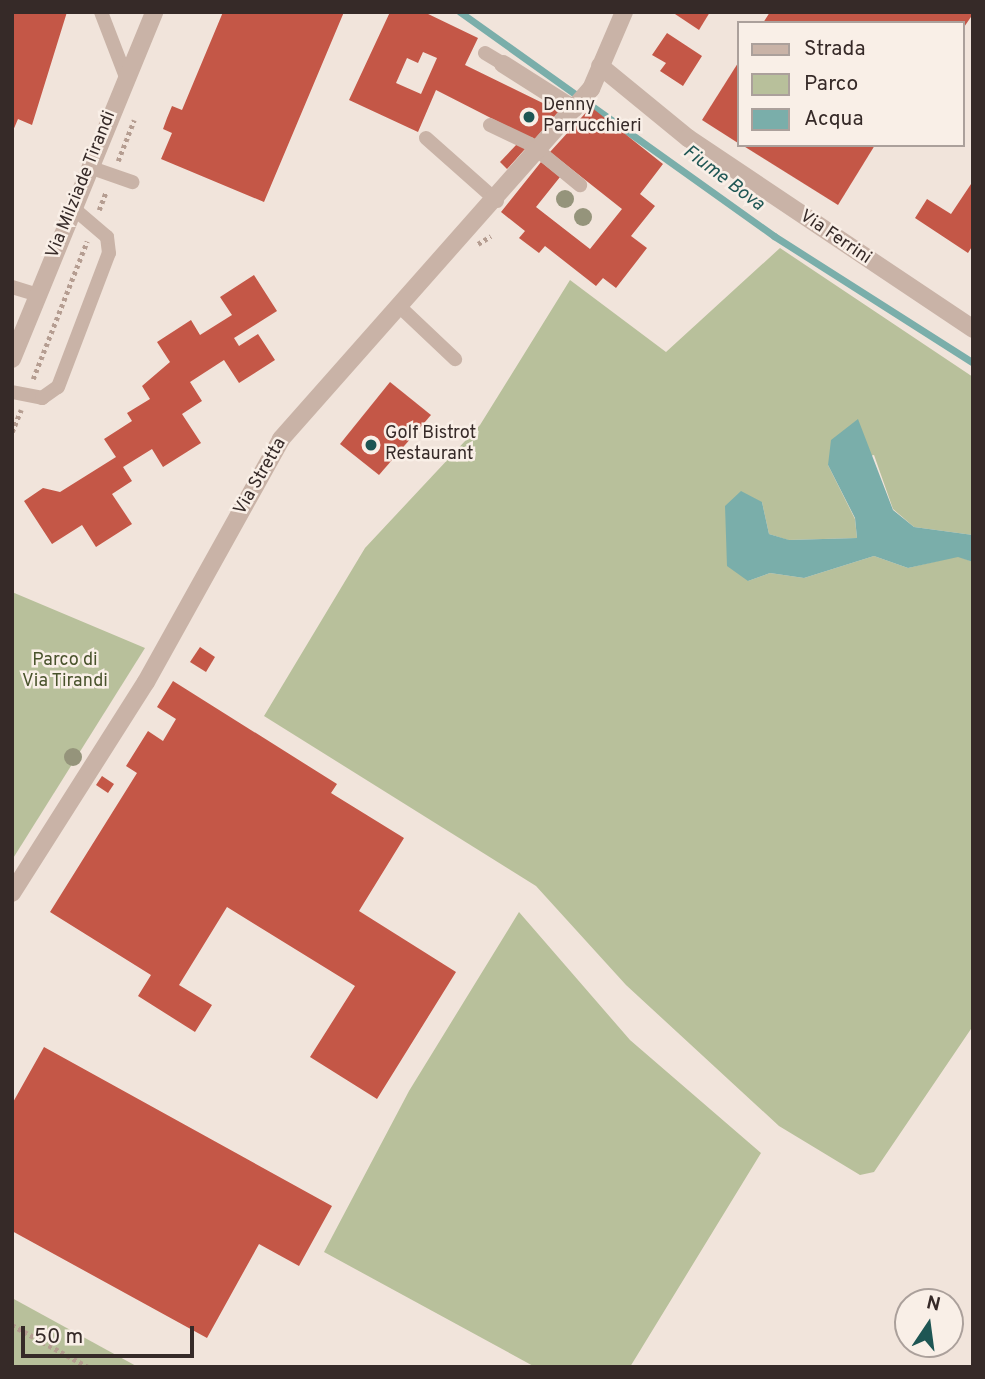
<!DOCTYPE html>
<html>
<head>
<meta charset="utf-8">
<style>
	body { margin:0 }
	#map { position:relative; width:985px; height:1379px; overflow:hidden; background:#f1e4db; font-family:Overpass,sans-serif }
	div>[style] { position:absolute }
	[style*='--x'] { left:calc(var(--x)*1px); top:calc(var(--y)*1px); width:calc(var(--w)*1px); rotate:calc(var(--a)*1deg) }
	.green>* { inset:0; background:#b8c09b }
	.water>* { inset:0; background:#7aaeaa }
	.stream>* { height:7px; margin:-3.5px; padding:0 3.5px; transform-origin:3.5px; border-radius:3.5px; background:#7aaeaa }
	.building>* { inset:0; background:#c45747 }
	.path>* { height:4.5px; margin-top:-2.25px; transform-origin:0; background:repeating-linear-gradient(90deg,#b59d91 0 3.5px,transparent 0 7px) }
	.service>* { height:14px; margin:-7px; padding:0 7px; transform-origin:7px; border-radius:7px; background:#c9b3a7 }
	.minor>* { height:18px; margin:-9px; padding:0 9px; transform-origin:9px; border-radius:9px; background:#c9b3a7 }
	.tertiary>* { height:18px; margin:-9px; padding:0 9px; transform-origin:9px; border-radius:9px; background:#c9b3a7 }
	.trees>* { width:18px; height:18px; margin:-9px; border-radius:50%; background:#95947b }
	.dots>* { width:19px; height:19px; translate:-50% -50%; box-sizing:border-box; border:4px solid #f9efe7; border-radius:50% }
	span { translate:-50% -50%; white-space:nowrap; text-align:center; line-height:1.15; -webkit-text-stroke:5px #f9efe7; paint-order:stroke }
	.poi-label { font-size:18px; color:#362a28 }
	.left { translate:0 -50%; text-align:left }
	.street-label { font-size:18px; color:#362a28 }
	.park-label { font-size:18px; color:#49532c }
	.water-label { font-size:19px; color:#1e5654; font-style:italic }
	.frame { position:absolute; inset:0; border:14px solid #362a28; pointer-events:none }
	.legend { position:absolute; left:737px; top:21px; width:228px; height:126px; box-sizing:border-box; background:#f9efe7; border:2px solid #aba09b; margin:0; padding:9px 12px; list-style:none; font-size:21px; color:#362a28 }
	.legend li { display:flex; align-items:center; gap:14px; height:35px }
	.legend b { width:35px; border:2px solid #aba09b }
	.north { position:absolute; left:894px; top:1288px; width:70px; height:70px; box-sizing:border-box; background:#f9efe7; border:2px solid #aba09b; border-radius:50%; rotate:13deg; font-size:19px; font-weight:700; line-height:28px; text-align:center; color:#362a28 }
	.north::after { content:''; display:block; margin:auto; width:24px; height:32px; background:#1e5654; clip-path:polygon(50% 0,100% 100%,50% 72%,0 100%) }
	.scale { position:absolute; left:21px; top:1326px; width:173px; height:32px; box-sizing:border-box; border:4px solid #362a28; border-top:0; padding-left:9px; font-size:21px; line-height:24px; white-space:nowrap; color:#362a28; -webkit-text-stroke:5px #f9efe7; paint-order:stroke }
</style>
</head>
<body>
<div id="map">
	<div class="green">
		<i style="clip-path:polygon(780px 248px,973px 377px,973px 535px,914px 527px,893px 509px,874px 455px,828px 465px,855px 519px,857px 538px,788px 540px,769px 534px,762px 502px,748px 581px,770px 573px,804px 578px,874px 556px,908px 568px,958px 556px,973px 562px,973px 1026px,874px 1172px,860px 1175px,779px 1126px,626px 985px,536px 886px,264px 716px,365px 548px,480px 425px,570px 280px,666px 352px)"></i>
		<i style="clip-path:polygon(12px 592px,145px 648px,12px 860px)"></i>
		<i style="clip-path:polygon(519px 912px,630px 1040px,761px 1153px,630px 1367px,535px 1367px,324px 1252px,409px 1091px)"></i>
		<i style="clip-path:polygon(12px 1298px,138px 1367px,12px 1367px)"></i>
	</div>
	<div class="water">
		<i style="clip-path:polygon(858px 419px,893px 510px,914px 527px,973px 535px,973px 562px,958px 557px,908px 568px,874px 556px,804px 578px,770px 573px,748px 581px,727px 566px,725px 506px,741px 491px,762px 502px,769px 534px,789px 540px,857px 538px,855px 518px,828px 465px,831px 440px)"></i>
	</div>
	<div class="stream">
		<i style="--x:460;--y:12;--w:386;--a:35.5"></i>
		<i style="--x:774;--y:236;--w:236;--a:32.5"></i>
	</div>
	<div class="building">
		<i style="clip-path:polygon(12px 12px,67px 12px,32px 125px,18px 119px,12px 133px)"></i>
		<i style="clip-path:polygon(223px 12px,344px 12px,264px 202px,161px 159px,172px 133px,163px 129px,167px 118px,172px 106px,182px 110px)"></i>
		<i style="clip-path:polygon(evenodd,390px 12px,424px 12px,478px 38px,465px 65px,559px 111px,534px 140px,436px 90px,418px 132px,349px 100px,390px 12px,423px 52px,437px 58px,421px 94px,396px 83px,407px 58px,418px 63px,423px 52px)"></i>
		<i style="clip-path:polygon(672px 12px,710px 12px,699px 30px)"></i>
		<i style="clip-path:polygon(770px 12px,973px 12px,973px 14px,962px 30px,962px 23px,763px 23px)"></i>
		<i style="clip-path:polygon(667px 33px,702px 56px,683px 86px,660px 71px,666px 63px,652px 55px)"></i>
		<i style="clip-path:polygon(738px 63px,738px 143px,702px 120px)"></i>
		<i style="clip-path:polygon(591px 107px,663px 164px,640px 194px,655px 206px,631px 236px,647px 248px,616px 288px,603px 278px,596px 286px,545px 246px,539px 253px,519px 238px,525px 231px,501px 212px,541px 162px,560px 177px,536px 207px,590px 249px,622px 209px,550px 152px)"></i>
		<i style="clip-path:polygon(518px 143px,525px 149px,507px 169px,500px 162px)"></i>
		<i style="clip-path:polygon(742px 145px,875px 145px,838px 205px)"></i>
		<i style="clip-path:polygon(973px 181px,973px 245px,968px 253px,915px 218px,927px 199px,951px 214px)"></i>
		<i style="clip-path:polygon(254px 275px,277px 311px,234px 338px,239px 346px,258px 334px,275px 360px,239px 383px,224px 360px,190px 382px,202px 401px,182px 414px,201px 443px,163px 467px,152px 449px,123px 467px,132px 481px,112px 494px,132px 524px,96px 547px,82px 525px,52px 544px,24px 501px,43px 488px,60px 492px,116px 457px,104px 439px,132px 421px,127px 413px,150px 399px,142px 386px,170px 362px,157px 342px,191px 320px,200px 335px,232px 315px,220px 297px)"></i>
		<i style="clip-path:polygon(390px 382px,431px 415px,379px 475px,340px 444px)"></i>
		<i style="clip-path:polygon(200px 647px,215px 657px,206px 672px,190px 662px)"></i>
		<i style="clip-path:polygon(173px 681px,337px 784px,331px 793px,404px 838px,359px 911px,456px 972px,377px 1099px,310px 1057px,355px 986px,227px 907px,179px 985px,212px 1005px,195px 1032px,138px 996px,151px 975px,50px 912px,137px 773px,126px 766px,148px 731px,163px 741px,176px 719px,157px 707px)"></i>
		<i style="clip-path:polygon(102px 776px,114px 784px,108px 793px,96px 785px)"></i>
		<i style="clip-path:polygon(44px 1047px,332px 1206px,299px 1266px,259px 1244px,207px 1338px,12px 1231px,12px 1104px)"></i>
	</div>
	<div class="path">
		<i style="--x:118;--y:161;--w:44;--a:-68.7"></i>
		<i style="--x:99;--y:210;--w:19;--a:-69"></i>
		<i style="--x:478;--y:244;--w:15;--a:-32"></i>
		<i style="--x:33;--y:379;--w:148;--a:-68.6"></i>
		<i style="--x:12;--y:432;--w:24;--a:-68"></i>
		<i style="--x:12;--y:1325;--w:87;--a:28.9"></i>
	</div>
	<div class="service">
		<i style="--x:101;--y:12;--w:70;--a:69"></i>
		<i style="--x:485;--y:53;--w:21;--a:31"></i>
		<i style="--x:490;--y:125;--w:44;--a:25.4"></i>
		<i style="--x:530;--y:144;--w:65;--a:39.4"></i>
		<i style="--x:426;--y:138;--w:95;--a:41.6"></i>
		<i style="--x:89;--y:167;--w:46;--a:19.2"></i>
		<i style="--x:12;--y:287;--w:27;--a:17"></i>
		<i style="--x:400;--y:307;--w:76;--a:43.4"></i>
		<i style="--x:12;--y:392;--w:31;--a:11"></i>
		<i style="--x:42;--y:398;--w:19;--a:-35"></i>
		<i style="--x:58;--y:387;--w:143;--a:-69.2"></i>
		<i style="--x:109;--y:253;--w:16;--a:-97"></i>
		<i style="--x:107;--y:237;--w:45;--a:-139.5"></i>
	</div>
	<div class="minor">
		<i style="--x:503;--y:64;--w:84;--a:32.4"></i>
		<i style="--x:600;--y:66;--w:114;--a:39.3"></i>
		<i style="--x:688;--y:138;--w:343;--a:33.8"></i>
		<i style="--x:12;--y:893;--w:250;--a:-57.6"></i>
		<i style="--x:146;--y:682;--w:278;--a:-60.9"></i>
		<i style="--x:281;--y:439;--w:468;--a:-48.5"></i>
		<i style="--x:591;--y:89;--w:84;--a:-66.8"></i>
	</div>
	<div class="tertiary">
		<i style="--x:12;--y:359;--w:375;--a:-67.7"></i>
	</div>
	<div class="trees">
		<i style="left:565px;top:199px"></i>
		<i style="left:583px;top:217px"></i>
		<i style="left:73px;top:757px"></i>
	</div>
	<div class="dots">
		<i style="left:529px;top:117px;background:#1e5654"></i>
		<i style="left:371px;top:445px;background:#1e5654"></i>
	</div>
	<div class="poi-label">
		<span class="left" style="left:543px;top:117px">Denny<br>Parrucchieri</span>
		<span class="left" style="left:385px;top:445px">Golf Bistrot<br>Restaurant</span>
	</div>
	<div class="street-label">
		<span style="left:82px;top:185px;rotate:-68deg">Via Milziade Tirandi</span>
		<span style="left:835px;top:238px;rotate:34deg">Via Ferrini</span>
		<span style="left:261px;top:477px;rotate:-60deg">Via Stretta</span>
	</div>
	<div class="park-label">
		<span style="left:65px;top:672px">Parco di<br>Via Tirandi</span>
	</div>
	<div class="water-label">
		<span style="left:723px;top:179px;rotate:37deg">Fiume Bova</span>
	</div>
	<div class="frame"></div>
	<ul class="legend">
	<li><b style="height:9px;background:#c9b3a7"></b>Strada</li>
	<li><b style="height:19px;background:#b8c09b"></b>Parco</li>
	<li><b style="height:19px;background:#7aaeaa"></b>Acqua</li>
	</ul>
	<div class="north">N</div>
	<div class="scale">50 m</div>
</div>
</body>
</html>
